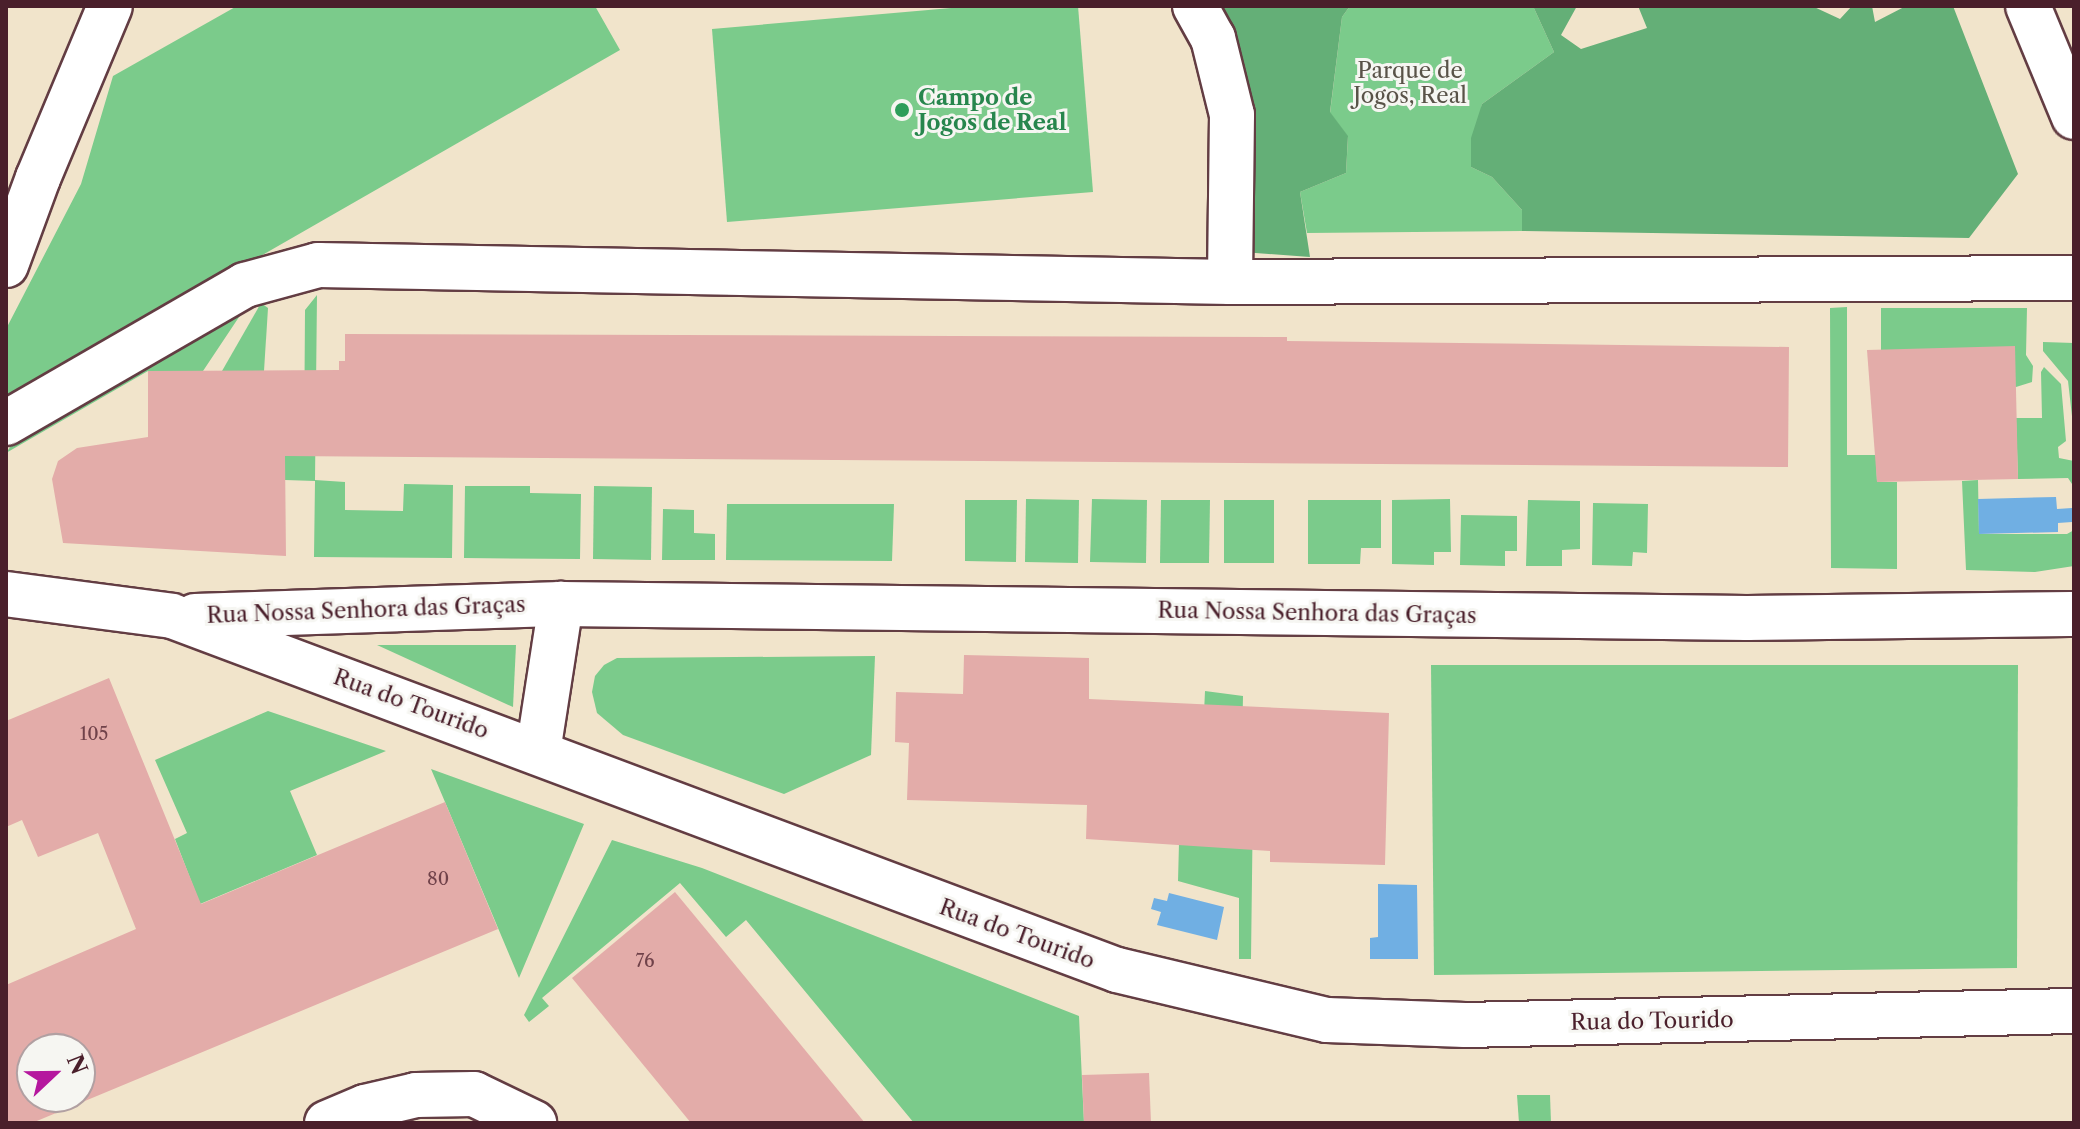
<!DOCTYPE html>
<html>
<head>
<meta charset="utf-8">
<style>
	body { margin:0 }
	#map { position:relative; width:2080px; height:1129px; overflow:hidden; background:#f1e4cb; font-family:"Libre Caslon Text",serif }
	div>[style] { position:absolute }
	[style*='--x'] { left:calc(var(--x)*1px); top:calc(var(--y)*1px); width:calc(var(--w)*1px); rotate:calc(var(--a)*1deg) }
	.green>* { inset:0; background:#7bcb8b }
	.forest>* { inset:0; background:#64af77 }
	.water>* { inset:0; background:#70afe3 }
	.building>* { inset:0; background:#e3aca9 }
	.roads { filter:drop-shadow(2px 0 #633d43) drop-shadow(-2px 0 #633d43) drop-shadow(0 2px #633d43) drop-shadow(0 -2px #633d43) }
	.minor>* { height:44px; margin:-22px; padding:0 22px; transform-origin:22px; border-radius:22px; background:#fff }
	.dots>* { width:22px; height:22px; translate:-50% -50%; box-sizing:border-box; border:4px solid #f6f6f2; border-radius:50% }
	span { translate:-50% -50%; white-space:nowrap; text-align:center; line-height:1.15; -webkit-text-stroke:6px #f6f6f2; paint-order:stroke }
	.number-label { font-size:18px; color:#70424a }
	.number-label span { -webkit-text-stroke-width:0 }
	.park-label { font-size:22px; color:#595348 }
	.leisure-label { font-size:22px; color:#27864d; font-weight:700 }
	.left { translate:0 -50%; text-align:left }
	.street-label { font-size:22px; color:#4a1f2b }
	.frame { position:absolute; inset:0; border:8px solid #4a1f2b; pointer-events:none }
	.north { position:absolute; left:16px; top:1033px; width:80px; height:80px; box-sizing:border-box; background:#f6f6f2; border:2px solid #b1a0a2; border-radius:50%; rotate:68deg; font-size:22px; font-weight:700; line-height:32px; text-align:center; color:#4a1f2b }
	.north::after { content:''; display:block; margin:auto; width:28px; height:36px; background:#b5179e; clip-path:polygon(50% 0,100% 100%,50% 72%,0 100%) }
</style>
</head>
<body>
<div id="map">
	<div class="green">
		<i style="clip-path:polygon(237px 6px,595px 6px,620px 50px,6px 402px,6px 329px,81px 184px,113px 76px)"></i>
		<i style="clip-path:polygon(974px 6px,1078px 6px,1093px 192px,727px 222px,712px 29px)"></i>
		<i style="clip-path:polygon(1350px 6px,1533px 6px,1554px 52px,1482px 104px,1471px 167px,1492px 177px,1522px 210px,1522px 231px,1307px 233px,1300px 192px,1346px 173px,1348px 137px,1330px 113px,1342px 17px)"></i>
		<i style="clip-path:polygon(317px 295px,315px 480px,345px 482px,345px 510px,403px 511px,404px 484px,453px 485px,452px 558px,314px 557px,315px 481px,285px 480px,285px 455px,304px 455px,305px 310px)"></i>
		<i style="clip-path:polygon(253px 296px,203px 371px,148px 371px,6px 453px,15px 440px)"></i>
		<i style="clip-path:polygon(261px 303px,268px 308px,264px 371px,222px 371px)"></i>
		<i style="clip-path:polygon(1847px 307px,1847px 455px,1876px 455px,1877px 482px,1897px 482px,1897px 569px,1831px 568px,1830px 308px)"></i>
		<i style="clip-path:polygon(1881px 308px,2027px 308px,2026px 355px,2033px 366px,2032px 382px,2016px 387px,1881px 350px)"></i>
		<i style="clip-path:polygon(2043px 342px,2074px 343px,2074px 434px,2068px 381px,2043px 351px)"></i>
		<i style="clip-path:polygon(2044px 367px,2061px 384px,2066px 441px,2058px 447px,2059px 458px,2074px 461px,2074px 487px,2068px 478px,2018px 479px,2016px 418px,2042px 418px,2041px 372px)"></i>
		<i style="clip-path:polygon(1978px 480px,1979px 534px,2067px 534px,2074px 530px,2074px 566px,2035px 572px,1966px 570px,1962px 481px)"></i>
		<i style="clip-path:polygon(465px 486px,530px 486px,530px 493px,581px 494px,580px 559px,464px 558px)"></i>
		<i style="clip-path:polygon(594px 486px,652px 487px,651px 560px,593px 559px)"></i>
		<i style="clip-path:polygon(1026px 499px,1079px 500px,1078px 563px,1025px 562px)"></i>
		<i style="clip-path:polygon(1092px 499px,1147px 500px,1146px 563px,1090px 562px)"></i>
		<i style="clip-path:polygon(1450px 499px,1451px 552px,1434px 552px,1434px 565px,1392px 564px,1392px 500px)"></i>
		<i style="clip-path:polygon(965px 500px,1017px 500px,1016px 562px,965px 561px)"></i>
		<i style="clip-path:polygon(1161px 500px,1210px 500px,1209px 563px,1160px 563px)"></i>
		<i style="clip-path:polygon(1224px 500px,1274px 500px,1274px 563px,1224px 563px)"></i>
		<i style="clip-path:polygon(1308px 500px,1381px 500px,1381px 548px,1361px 548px,1360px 564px,1308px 564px)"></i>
		<i style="clip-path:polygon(1528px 500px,1580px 501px,1580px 549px,1562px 550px,1562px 566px,1526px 566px)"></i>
		<i style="clip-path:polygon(1593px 503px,1648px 504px,1647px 553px,1633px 552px,1632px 566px,1592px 565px)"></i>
		<i style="clip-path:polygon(727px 504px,894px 504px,892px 561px,726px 560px)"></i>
		<i style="clip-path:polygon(663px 509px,694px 510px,694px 533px,715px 534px,715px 560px,662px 560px)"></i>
		<i style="clip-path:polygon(1461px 515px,1517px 516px,1517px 551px,1505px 551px,1505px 566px,1460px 565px)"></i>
		<i style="clip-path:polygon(377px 645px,516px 645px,513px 707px)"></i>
		<i style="clip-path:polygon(875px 656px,871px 755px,784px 794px,623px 735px,597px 713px,592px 692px,595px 676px,604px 665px,617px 658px)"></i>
		<i style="clip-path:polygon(1431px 665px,2018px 665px,2017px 968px,1434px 975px)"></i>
		<i style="clip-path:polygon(1205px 691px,1243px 696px,1241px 796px,1253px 797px,1251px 959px,1239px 959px,1239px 898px,1178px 881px,1179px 843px,1198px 844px)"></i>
		<i style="clip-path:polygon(268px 711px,386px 751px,290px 791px,317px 855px,200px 904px,175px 839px,187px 833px,155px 760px)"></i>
		<i style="clip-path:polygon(431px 769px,584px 824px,519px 978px,445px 802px)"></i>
		<i style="clip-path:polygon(612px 840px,702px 868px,1079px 1016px,1084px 1123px,914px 1123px,746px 920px,726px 937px,680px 883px,542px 998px,549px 1006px,529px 1022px,524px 1015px)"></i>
		<i style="clip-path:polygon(1517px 1095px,1550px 1095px,1551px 1123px,1519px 1123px)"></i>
	</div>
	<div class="forest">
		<i style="clip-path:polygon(1195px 6px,1350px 6px,1342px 17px,1330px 112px,1348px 136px,1346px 173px,1300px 192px,1310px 257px,1229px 251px)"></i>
		<i style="clip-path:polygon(1533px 6px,1577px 6px,1561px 35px,1581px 49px,1647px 28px,1638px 6px,1812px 6px,1840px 19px,1852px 6px,1872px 6px,1875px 22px,1906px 6px,1953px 6px,2018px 174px,1969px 238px,1522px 231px,1522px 210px,1492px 177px,1471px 167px,1471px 138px,1482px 104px,1554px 52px)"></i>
	</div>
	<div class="water">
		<i style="clip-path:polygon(2056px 497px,2057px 509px,2072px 508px,2072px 522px,2058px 523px,2058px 532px,1979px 534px,1978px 499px)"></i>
		<i style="clip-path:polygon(1378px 884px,1417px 885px,1418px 959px,1370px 959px,1370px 938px,1378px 937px)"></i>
		<i style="clip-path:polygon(1169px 893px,1224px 907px,1217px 940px,1157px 925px,1161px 912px,1151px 909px,1154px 898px,1167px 901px)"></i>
	</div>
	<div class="building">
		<i style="clip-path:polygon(345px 334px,1287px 337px,1287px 341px,1789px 347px,1788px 467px,285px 456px,286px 556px,63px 543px,52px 479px,58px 461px,77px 448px,148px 437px,148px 371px,339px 370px,339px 361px,345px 361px)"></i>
		<i style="clip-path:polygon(2015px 346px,2018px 479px,1877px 482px,1867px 350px)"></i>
		<i style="clip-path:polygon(964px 655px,1089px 658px,1089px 699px,1389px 713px,1385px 865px,1270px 862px,1270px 851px,1086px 839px,1087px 805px,907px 800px,909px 743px,895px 742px,896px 692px,963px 694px)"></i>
		<i style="clip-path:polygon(evenodd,109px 678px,201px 904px,445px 802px,498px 929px,32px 1123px,6px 1123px,6px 985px,136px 929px,98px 833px,38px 857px,22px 820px,6px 827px,6px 721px,109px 678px,32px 1049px,80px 1049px,80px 1097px,32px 1097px,32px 1049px)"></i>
		<i style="clip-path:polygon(675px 892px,718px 944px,865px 1123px,691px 1123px,572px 978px)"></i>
		<i style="clip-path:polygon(1149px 1073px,1151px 1123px,1084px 1123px,1082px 1075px)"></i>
	</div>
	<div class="roads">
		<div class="minor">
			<i style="--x:1195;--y:6;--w:37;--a:61"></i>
			<i style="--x:1213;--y:38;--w:79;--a:76.1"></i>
			<i style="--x:1232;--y:115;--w:167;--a:90.7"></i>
			<i style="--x:2028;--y:6;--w:120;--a:67.5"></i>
			<i style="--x:6;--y:265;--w:93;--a:-69.8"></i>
			<i style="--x:38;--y:178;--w:186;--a:-67.3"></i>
			<i style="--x:6;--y:423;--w:276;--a:-30"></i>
			<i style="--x:245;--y:285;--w:76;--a:-15.3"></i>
			<i style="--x:318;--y:265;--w:912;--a:1.07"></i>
			<i style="--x:1230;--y:282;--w:844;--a:-0.27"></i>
			<i style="--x:6;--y:594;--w:167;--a:7.5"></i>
			<i style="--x:172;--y:616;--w:1009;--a:20.54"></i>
			<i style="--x:1117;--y:970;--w:216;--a:13.4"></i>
			<i style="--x:1327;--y:1020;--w:138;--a:2.1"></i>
			<i style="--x:1465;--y:1025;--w:609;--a:-1.32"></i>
			<i style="--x:195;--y:616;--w:366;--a:-1.9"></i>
			<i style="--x:561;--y:604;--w:1186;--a:0.68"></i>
			<i style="--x:1747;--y:618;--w:327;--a:-0.7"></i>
			<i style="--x:538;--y:752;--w:150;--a:-81.2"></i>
			<i style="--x:327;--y:1123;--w:41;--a:-22.8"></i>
			<i style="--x:365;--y:1107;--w:52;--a:-13.2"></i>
			<i style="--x:416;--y:1095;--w:58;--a:-1"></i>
			<i style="--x:474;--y:1094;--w:67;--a:25.8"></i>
		</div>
	</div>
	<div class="dots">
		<i style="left:902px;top:110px;background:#2e9e5b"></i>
	</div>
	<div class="number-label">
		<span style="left:94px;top:734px">105</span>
		<span style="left:438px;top:879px">80</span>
		<span style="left:645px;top:961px">76</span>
	</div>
	<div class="park-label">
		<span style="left:1410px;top:83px">Parque de<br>Jogos, Real</span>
	</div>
	<div class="leisure-label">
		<span class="left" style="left:918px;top:110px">Campo de<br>Jogos de Real</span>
	</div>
	<div class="street-label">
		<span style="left:366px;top:610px;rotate:-2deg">Rua Nossa Senhora das Graças</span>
		<span style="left:1317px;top:613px;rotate:1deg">Rua Nossa Senhora das Graças</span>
		<span style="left:411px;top:704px;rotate:20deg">Rua do Tourido</span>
		<span style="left:1017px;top:934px;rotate:20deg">Rua do Tourido</span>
		<span style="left:1652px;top:1021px;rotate:-1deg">Rua do Tourido</span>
	</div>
	<div class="frame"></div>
	<div class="north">N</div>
</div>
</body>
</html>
